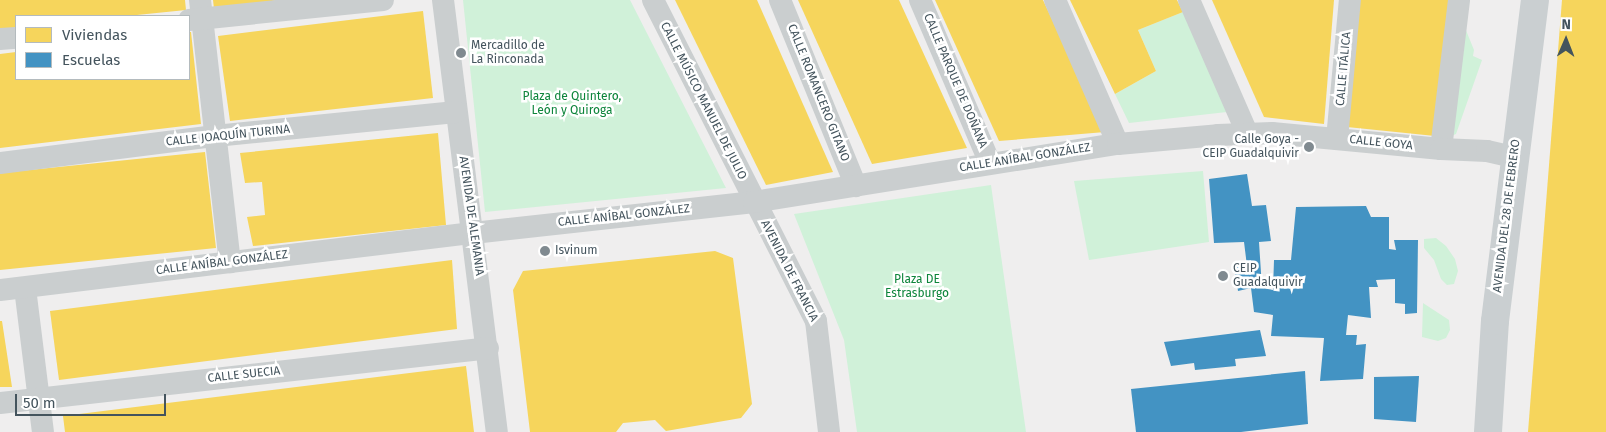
<!DOCTYPE html>
<html>
<head>
<meta charset="utf-8">
<style>
	body { margin:0 }
	#map { position:relative; width:1606px; height:432px; overflow:hidden; background:#efeeee; font-family:"Fira Sans",sans-serif }
	div>[style] { position:absolute }
	[style*='--x'] { left:calc(var(--x)*1px); top:calc(var(--y)*1px); width:calc(var(--w)*1px); rotate:calc(var(--a)*1deg) }
	.green>* { inset:0; background:#d0f1d9 }
	.homes>* { inset:0; background:#f6d55c }
	.schools>* { inset:0; background:#4393c3 }
	.minor>* { height:22px; margin:-11px; padding:0 11px; transform-origin:11px; border-radius:11px; background:#cacecf }
	.secondary>* { height:28px; margin:-14px; padding:0 14px; transform-origin:14px; border-radius:14px; background:#cacfd1 }
	.dots>* { width:14px; height:14px; translate:-50% -50%; box-sizing:border-box; border:2px solid #fff; border-radius:50% }
	span { translate:-50% -50%; white-space:nowrap; text-align:center; line-height:1.15; -webkit-text-stroke:5px #fff; paint-order:stroke }
	.poi-label { font-size:12px; color:#44545d }
	.left { translate:0 -50%; text-align:left }
	.right { translate:-100% -50%; text-align:right }
	.street-label { font-size:12px; color:#44545d }
	.park-label { font-size:12px; color:#0d853b }
	.legend { position:absolute; left:15px; top:15px; width:175px; height:65px; box-sizing:border-box; background:#fff; border:1px solid #b4bbbe; margin:0; padding:6px 9px; list-style:none; font-size:15px; color:#44545d }
	.legend li { display:flex; align-items:center; gap:10px; height:25px }
	.legend b { width:25px; border:1px solid #b4bbbe }
	.north { position:absolute; left:1541px; top:15px; width:50px; height:50px; -webkit-text-stroke:4px #fff; paint-order:stroke; rotate:1deg; font-size:14px; font-weight:700; line-height:20px; text-align:center; color:#44545d }
	.north::after { content:''; display:block; margin:auto; width:18px; height:22px; background:#44545d; clip-path:polygon(50% 0,100% 100%,50% 72%,0 100%) }
	.scale { position:absolute; left:15px; top:394px; width:151px; height:22px; box-sizing:border-box; border:2px solid #44545d; border-top:0; padding-left:6px; font-size:15px; line-height:18px; white-space:nowrap; color:#44545d; -webkit-text-stroke:4px #fff; paint-order:stroke }
</style>
</head>
<body>
<div id="map">
	<div class="green">
		<i style="clip-path:polygon(463px 0,630px 0,726px 188px,485px 212px)"></i>
		<i style="clip-path:polygon(1183px 12px,1227px 112px,1129px 123px,1115px 94px,1156px 71px,1138px 30px)"></i>
		<i style="clip-path:polygon(1461px 18px,1474px 50px,1473px 56px,1482px 60px,1456px 134px,1451px 136px)"></i>
		<i style="clip-path:polygon(1203px 171px,1209px 242px,1089px 260px,1074px 181px)"></i>
		<i style="clip-path:polygon(991px 185px,1026px 432px,857px 432px,844px 340px,794px 214px)"></i>
		<i style="clip-path:polygon(1436px 238px,1446px 246px,1455px 259px,1458px 271px,1454px 284px,1447px 285px,1441px 279px,1434px 260px,1424px 248px,1424px 239px)"></i>
		<i style="clip-path:polygon(1423px 303px,1449px 320px,1450px 330px,1446px 338px,1438px 341px,1422px 337px)"></i>
	</div>
	<div class="homes">
		<i style="clip-path:polygon(0 0,185px 0,186px 10px,127px 16px,16px 16px,16px 29px,0 30px)"></i>
		<i style="clip-path:polygon(213px 0,279px 0,214px 9px)"></i>
		<i style="clip-path:polygon(675px 0,757px 0,833px 172px,766px 185px)"></i>
		<i style="clip-path:polygon(798px 0,899px 0,967px 148px,872px 164px)"></i>
		<i style="clip-path:polygon(935px 0,1043px 0,1105px 132px,999px 141px)"></i>
		<i style="clip-path:polygon(1070px 0,1177px 0,1183px 12px,1138px 30px,1156px 71px,1115px 94px)"></i>
		<i style="clip-path:polygon(1212px 0,1334px 0,1324px 124px,1264px 117px)"></i>
		<i style="clip-path:polygon(1355px 0,1454px 0,1435px 136px,1347px 127px)"></i>
		<i style="clip-path:polygon(1562px 0,1606px 0,1606px 432px,1528px 432px)"></i>
		<i style="clip-path:polygon(423px 11px,433px 98px,230px 121px,218px 36px)"></i>
		<i style="clip-path:polygon(189px 32px,191px 32px,201px 124px,0 148px,0 54px,16px 52px,16px 79px,189px 79px)"></i>
		<i style="clip-path:polygon(438px 133px,446px 225px,253px 246px,247px 217px,265px 215px,262px 182px,245px 183px,240px 153px)"></i>
		<i style="clip-path:polygon(205px 152px,216px 248px,0 270px,0 173px)"></i>
		<i style="clip-path:polygon(715px 251px,733px 258px,752px 404px,741px 418px,666px 431px,655px 420px,623px 423px,616px 432px,530px 432px,513px 290px,523px 271px)"></i>
		<i style="clip-path:polygon(452px 260px,457px 329px,59px 380px,50px 311px)"></i>
		<i style="clip-path:polygon(0 321px,2px 321px,12px 387px,0 387px)"></i>
		<i style="clip-path:polygon(466px 366px,474px 432px,65px 432px,63px 416px)"></i>
	</div>
	<div class="schools">
		<i style="clip-path:polygon(1247px 174px,1252px 206px,1266px 205px,1271px 241px,1259px 242px,1262px 288px,1273px 290px,1274px 260px,1291px 260px,1296px 207px,1366px 206px,1371px 217px,1389px 217px,1389px 249px,1396px 250px,1394px 240px,1418px 240px,1417px 313px,1405px 314px,1405px 304px,1395px 303px,1395px 279px,1376px 280px,1378px 287px,1369px 287px,1371px 318px,1348px 315px,1346px 335px,1357px 335px,1356px 345px,1366px 344px,1363px 379px,1320px 381px,1324px 338px,1271px 336px,1273px 315px,1254px 312px,1251px 288px,1238px 291px,1234px 266px,1247px 266px,1244px 242px,1214px 243px,1209px 179px)"></i>
		<i style="clip-path:polygon(1260px 330px,1266px 356px,1235px 359px,1236px 366px,1195px 370px,1194px 363px,1171px 366px,1164px 342px)"></i>
		<i style="clip-path:polygon(1305px 371px,1308px 424px,1241px 432px,1136px 432px,1131px 389px)"></i>
		<i style="clip-path:polygon(1419px 376px,1416px 422px,1374px 419px,1374px 377px)"></i>
	</div>
	<div class="minor">
		<i style="--x:200;--y:0;--w:264;--a:83.5"></i>
		<i style="--x:443;--y:0;--w:435;--a:82.9"></i>
		<i style="--x:653;--y:0;--w:360;--a:63.1"></i>
		<i style="--x:816;--y:321;--w:112;--a:83.3"></i>
		<i style="--x:780;--y:0;--w:201;--a:67.8"></i>
		<i style="--x:920;--y:0;--w:177;--a:66.8"></i>
		<i style="--x:1055;--y:0;--w:157;--a:66.4"></i>
		<i style="--x:1189;--y:0;--w:145;--a:66.4"></i>
		<i style="--x:189;--y:20;--w:195;--a:-5.9"></i>
		<i style="--x:0;--y:39;--w:16;--a:-4"></i>
		<i style="--x:1337;--y:139;--w:140;--a:-84.7"></i>
		<i style="--x:1441;--y:149;--w:150;--a:-83.1"></i>
		<i style="--x:0;--y:163;--w:217;--a:-7.2"></i>
		<i style="--x:215;--y:136;--w:242;--a:-5.7"></i>
		<i style="--x:25;--y:288;--w:145;--a:82.9"></i>
		<i style="--x:0;--y:290;--w:476;--a:-6.9"></i>
		<i style="--x:473;--y:233;--w:283;--a:-6.3"></i>
		<i style="--x:754;--y:202;--w:369;--a:-9.1"></i>
		<i style="--x:1118;--y:144;--w:100;--a:-5.1"></i>
		<i style="--x:1218;--y:135;--w:54;--a:-2.1"></i>
		<i style="--x:1272;--y:133;--w:170;--a:5.4"></i>
		<i style="--x:1441;--y:149;--w:46;--a:2.5"></i>
		<i style="--x:1487;--y:151;--w:28;--a:13"></i>
		<i style="--x:0;--y:403;--w:491;--a:-6.4"></i>
	</div>
	<div class="secondary">
		<i style="--x:1488;--y:432;--w:111;--a:-86.4"></i>
		<i style="--x:1495;--y:321;--w:323;--a:-82.9"></i>
	</div>
	<div class="dots">
		<i style="left:461px;top:53px;background:#808a90"></i>
		<i style="left:1309px;top:147px;background:#808a90"></i>
		<i style="left:545px;top:251px;background:#808a90"></i>
		<i style="left:1223px;top:276px;background:#808a90"></i>
	</div>
	<div class="poi-label">
		<span class="left" style="left:471px;top:53px">Mercadillo de<br>La Rinconada</span>
		<span class="right" style="left:1299px;top:147px">Calle Goya -<br>CEIP Guadalquivir</span>
		<span class="left" style="left:555px;top:251px">Isvinum</span>
		<span class="left" style="left:1233px;top:276px">CEIP<br>Guadalquivir</span>
	</div>
	<div class="street-label">
		<span style="left:1344px;top:69px;rotate:-85deg">CALLE ITÁLICA</span>
		<span style="left:955px;top:81px;rotate:67deg">CALLE PARQUE DE DOÑANA</span>
		<span style="left:818px;top:93px;rotate:68deg">CALLE ROMANCERO GITANO</span>
		<span style="left:703px;top:101px;rotate:63deg">CALLE MÚSICO MANUEL DE JULIO</span>
		<span style="left:228px;top:136px;rotate:-6deg">CALLE JOAQUÍN TURINA</span>
		<span style="left:1381px;top:143px;rotate:6deg">CALLE GOYA</span>
		<span style="left:1025px;top:158px;rotate:-9deg">CALLE ANÍBAL GONZÁLEZ</span>
		<span style="left:471px;top:216px;rotate:82deg">AVENIDA DE ALEMANIA</span>
		<span style="left:624px;top:216px;rotate:-6deg">CALLE ANÍBAL GONZÁLEZ</span>
		<span style="left:1507px;top:216px;rotate:-83deg">AVENIDA DEL 28 DE FEBRERO</span>
		<span style="left:222px;top:263px;rotate:-7deg">CALLE ANÍBAL GONZÁLEZ</span>
		<span style="left:789px;top:271px;rotate:63deg">AVENIDA DE FRANCIA</span>
		<span style="left:244px;top:375px;rotate:-6deg">CALLE SUECIA</span>
	</div>
	<div class="park-label">
		<span style="left:572px;top:104px">Plaza de Quintero,<br>León y Quiroga</span>
		<span style="left:917px;top:287px">Plaza DE<br>Estrasburgo</span>
	</div>
	<ul class="legend">
	<li><b style="height:14px;background:#f6d55c"></b>Viviendas</li>
	<li><b style="height:14px;background:#4393c3"></b>Escuelas</li>
	</ul>
	<div class="north">N</div>
	<div class="scale">50 m</div>
</div>
</body>
</html>
